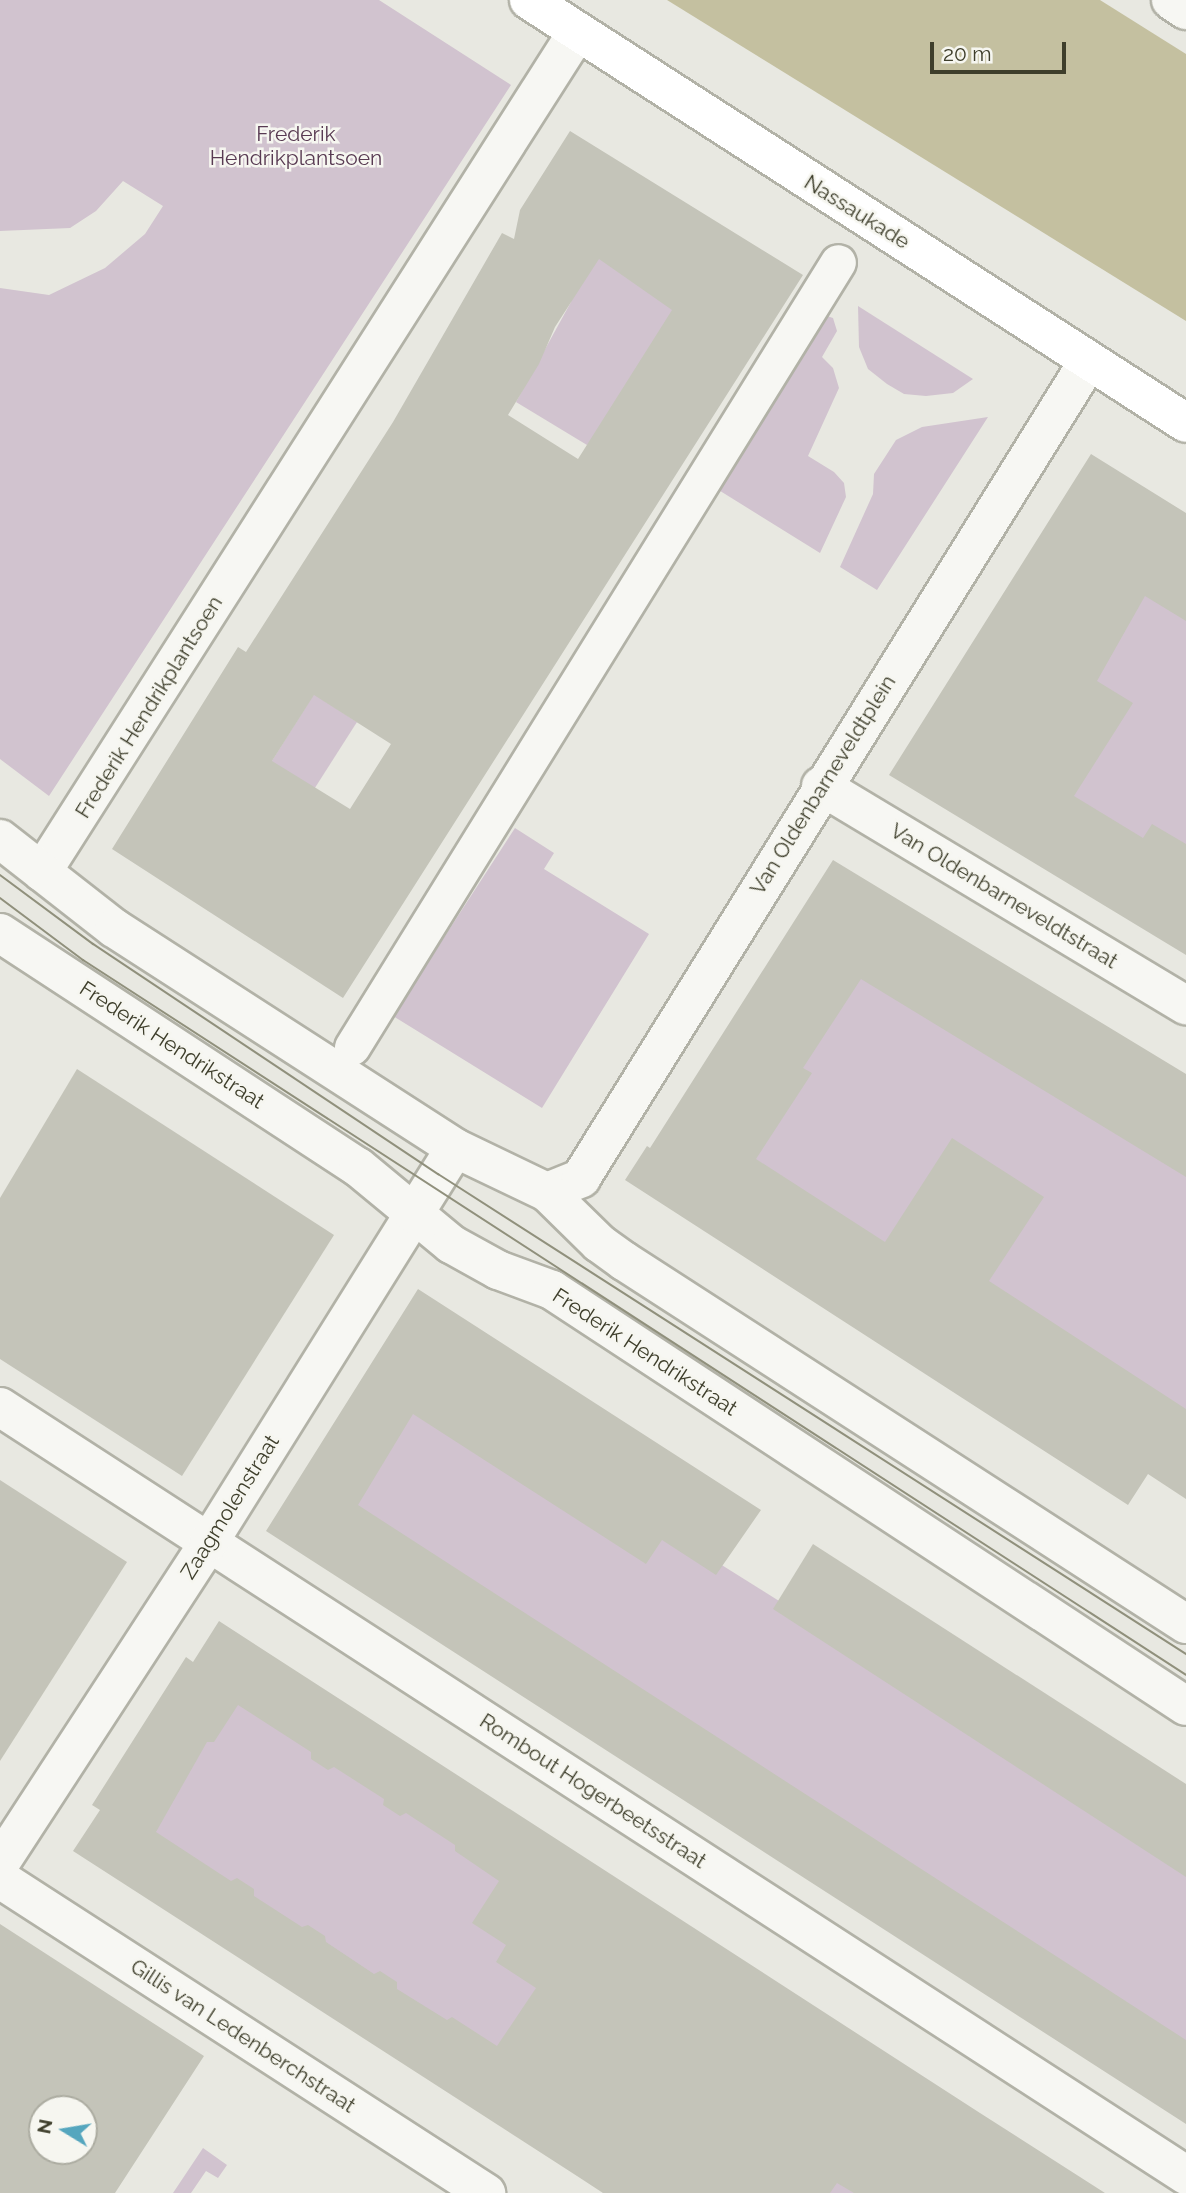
<!DOCTYPE html>
<html>
<head>
<meta charset="utf-8">
<style>
	body { margin:0 }
	#map { position:relative; width:1186px; height:2193px; overflow:hidden; background:#e8e8e1; font-family:Raleway,sans-serif }
	div>[style] { position:absolute }
	[style*='--x'] { left:calc(var(--x)*1px); top:calc(var(--y)*1px); width:calc(var(--w)*1px); rotate:calc(var(--a)*1deg) }
	.green>* { inset:0; background:#d1c3cf }
	.water>* { inset:0; background:#c4c0a0 }
	.building>* { inset:0; background:#c4c4b9 }
	.roads { filter:drop-shadow(2px 0 #b2b2a7) drop-shadow(-2px 0 #b2b2a7) drop-shadow(0 2px #b2b2a7) drop-shadow(0 -2px #b2b2a7) }
	.pedestrian>* { height:35px; margin:-17.5px; padding:0 17.5px; transform-origin:17.5px; border-radius:17.5px; background:#f7f7f3 }
	.minor>* { height:38px; margin:-19px; padding:0 19px; transform-origin:19px; border-radius:19px; background:#f7f7f3 }
	.tertiary>* { height:38px; margin:-19px; padding:0 19px; transform-origin:19px; border-radius:19px; background:#f7f7f3 }
	.primary>* { height:38px; margin:-19px; padding:0 19px; transform-origin:19px; border-radius:19px; background:#fff }
	.tram>* { height:2px; margin:-1px; padding:0 1px; transform-origin:1px; border-radius:1px; background:#90907c }
	span { translate:-50% -50%; white-space:nowrap; text-align:center; line-height:1.15; -webkit-text-stroke:5px #f6f6f0; paint-order:stroke }
	.park-label { font-size:21px; color:#583a52 }
	.street-label { font-size:21px; color:#3e3e2b }
	.north { position:absolute; left:28px; top:2095px; width:70px; height:70px; box-sizing:border-box; background:#f6f6f0; border:2px solid #acaca1; border-radius:50%; rotate:281deg; font-size:19px; font-weight:700; line-height:28px; text-align:center; color:#3e3e2b }
	.north::after { content:''; display:block; margin:auto; width:24px; height:32px; background:#55a6be; clip-path:polygon(50% 0,100% 100%,50% 72%,0 100%) }
	.scale { position:absolute; left:930px; top:42px; width:136px; height:32px; box-sizing:border-box; border:4px solid #3e3e2b; border-top:0; padding-left:9px; font-size:21px; line-height:24px; white-space:nowrap; color:#3e3e2b; -webkit-text-stroke:5px #f6f6f0; paint-order:stroke }
</style>
</head>
<body>
<div id="map">
	<div class="green">
		<i style="clip-path:polygon(0 0,379px 0,511px 85px,49px 796px,0 759px,0 288px,49px 295px,105px 268px,145px 234px,163px 206px,123px 181px,96px 211px,70px 228px,0 231px)"></i>
		<i style="clip-path:polygon(570px 237px,713px 331px,587px 445px,516px 402px,571px 302px,566px 298px)"></i>
		<i style="clip-path:polygon(858px 306px,973px 379px,953px 393px,926px 396px,904px 394px,887px 384px,868px 369px,859px 347px)"></i>
		<i style="clip-path:polygon(827px 316px,833px 318px,837px 331px,822px 357px,833px 368px,839px 388px,808px 456px,834px 472px,844px 483px,846px 497px,820px 553px,717px 489px)"></i>
		<i style="clip-path:polygon(988px 417px,877px 590px,840px 567px,873px 494px,874px 474px,896px 440px,922px 427px)"></i>
		<i style="clip-path:polygon(1093px 549px,1186px 607px,1186px 892px,971px 759px)"></i>
		<i style="clip-path:polygon(314px 694px,357px 722px,274px 852px,205px 867px)"></i>
		<i style="clip-path:polygon(515px 828px,554px 853px,544px 869px,649px 934px,542px 1108px,393px 1016px)"></i>
		<i style="clip-path:polygon(855px 947px,1186px 1148px,1186px 1461px,724px 1167px)"></i>
		<i style="clip-path:polygon(420px 1376px,1186px 1856px,1186px 2080px,334px 1504px)"></i>
		<i style="clip-path:polygon(213px 1673px,1013px 2193px,680px 2193px,126px 1824px)"></i>
		<i style="clip-path:polygon(203px 2148px,227px 2165px,218px 2178px,206px 2171px,191px 2193px,173px 2193px)"></i>
	</div>
	<div class="water">
		<i style="clip-path:polygon(667px 0,1100px 0,1186px 54px,1186px 321px)"></i>
	</div>
	<div class="building">
		<i style="clip-path:polygon(evenodd,570px 131px,803px 275px,343px 998px,112px 849px,238px 647px,246px 652px,393px 422px,502px 233px,514px 239px,520px 210px,570px 131px,599px 259px,672px 310px,578px 459px,508px 415px,539px 364px,555px 327px,599px 259px,570px 131px,314px 695px,391px 744px,350px 809px,272px 761px,314px 695px)"></i>
		<i style="clip-path:polygon(1091px 454px,1186px 513px,1186px 621px,1145px 596px,1097px 681px,1133px 703px,1074px 796px,1143px 838px,1152px 824px,1186px 844px,1186px 955px,889px 775px)"></i>
		<i style="clip-path:polygon(833px 860px,1186px 1074px,1186px 1177px,861px 979px,803px 1068px,812px 1073px,756px 1159px,885px 1242px,952px 1138px,1044px 1197px,989px 1281px,1186px 1409px,1186px 1499px,1148px 1474px,1128px 1505px,625px 1180px,647px 1146px,650px 1148px)"></i>
		<i style="clip-path:polygon(77px 1069px,334px 1235px,182px 1476px,0 1359px,0 1198px)"></i>
		<i style="clip-path:polygon(418px 1289px,761px 1510px,716px 1575px,662px 1540px,646px 1564px,413px 1414px,358px 1505px,1186px 2040px,1186px 2124px,266px 1531px)"></i>
		<i style="clip-path:polygon(0 1480px,127px 1562px,0 1761px)"></i>
		<i style="clip-path:polygon(813px 1544px,1186px 1784px,1186px 1877px,773px 1609px)"></i>
		<i style="clip-path:polygon(evenodd,219px 1621px,980px 2113px,1105px 2193px,854px 2193px,837px 2183px,830px 2193px,603px 2193px,577px 2176px,73px 1851px,100px 1810px,92px 1805px,186px 1657px,193px 1662px,219px 1621px,238px 1705px,311px 1752px,311px 1759px,328px 1770px,334px 1767px,384px 1799px,383px 1805px,400px 1816px,406px 1813px,455px 1845px,455px 1851px,499px 1881px,472px 1923px,506px 1945px,496px 1962px,536px 1988px,497px 2046px,452px 2017px,447px 2020px,397px 1989px,397px 1982px,380px 1971px,374px 1974px,326px 1942px,325px 1936px,308px 1925px,302px 1927px,254px 1896px,254px 1889px,237px 1878px,231px 1881px,156px 1832px,207px 1742px,214px 1742px,238px 1705px)"></i>
		<i style="clip-path:polygon(evenodd,0 1924px,204px 2056px,115px 2193px,0 2193px,0 1924px,42px 2109px,84px 2109px,84px 2151px,42px 2151px,42px 2109px)"></i>
	</div>
	<div class="roads">
		<div class="pedestrian">
			<i style="--x:352;--y:1047;--w:923;--a:-58.24"></i>
		</div>
		<div class="minor">
			<i style="--x:1171;--y:0;--w:18;--a:34"></i>
			<i style="--x:821;--y:786;--w:426;--a:31"></i>
			<i style="--x:42;--y:872;--w:994;--a:-57.49"></i>
			<i style="--x:547;--y:1192;--w:37;--a:-22"></i>
			<i style="--x:581;--y:1178;--w:961;--a:-58.15"></i>
			<i style="--x:0;--y:1407;--w:1413;--a:32.93"></i>
			<i style="--x:0;--y:1863;--w:383;--a:-56.9"></i>
			<i style="--x:209;--y:1542;--w:464;--a:-58"></i>
			<i style="--x:0;--y:1879;--w:579;--a:32.87"></i>
		</div>
		<div class="tertiary">
			<i style="--x:0;--y:839;--w:145;--a:38"></i>
			<i style="--x:114;--y:928;--w:406;--a:32.8"></i>
			<i style="--x:455;--y:1148;--w:102;--a:25.6"></i>
			<i style="--x:547;--y:1192;--w:73;--a:44.4"></i>
			<i style="--x:599;--y:1243;--w:31;--a:36"></i>
			<i style="--x:624;--y:1261;--w:669;--a:32.86"></i>
			<i style="--x:0;--y:933;--w:428;--a:33.2"></i>
			<i style="--x:358;--y:1167;--w:121;--a:39.6"></i>
			<i style="--x:451;--y:1244;--w:54;--a:29"></i>
			<i style="--x:498;--y:1270;--w:58;--a:20.3"></i>
			<i style="--x:552;--y:1290;--w:758;--a:33.27"></i>
		</div>
		<div class="primary">
			<i style="--x:529;--y:0;--w:781;--a:32.77"></i>
		</div>
	</div>
	<div class="tram">
		<i style="--x:0;--y:875;--w:116;--a:36.6"></i>
		<i style="--x:93;--y:944;--w:415;--a:33.7"></i>
		<i style="--x:438;--y:1174;--w:889;--a:32.69"></i>
		<i style="--x:0;--y:898;--w:104;--a:36.8"></i>
		<i style="--x:83;--y:960;--w:1314;--a:32.95"></i>
	</div>
	<div class="park-label">
		<span style="left:296px;top:146px">Frederik<br>Hendrikplantsoen</span>
	</div>
	<div class="street-label">
		<span style="left:857px;top:212px;rotate:32deg">Nassaukade</span>
		<span style="left:149px;top:707px;rotate:-58deg">Frederik Hendrikplantsoen</span>
		<span style="left:823px;top:785px;rotate:-58deg">Van Oldenbarneveldtplein</span>
		<span style="left:1004px;top:896px;rotate:31deg">Van Oldenbarneveldtstraat</span>
		<span style="left:172px;top:1045px;rotate:33deg">Frederik Hendrikstraat</span>
		<span style="left:645px;top:1352px;rotate:33deg">Frederik Hendrikstraat</span>
		<span style="left:230px;top:1507px;rotate:-58deg">Zaagmolenstraat</span>
		<span style="left:593px;top:1791px;rotate:33deg">Rombout Hogerbeetsstraat</span>
		<span style="left:243px;top:2036px;rotate:33deg">Gillis van Ledenberchstraat</span>
	</div>
	<div class="north">N</div>
	<div class="scale">20 m</div>
</div>
</body>
</html>
